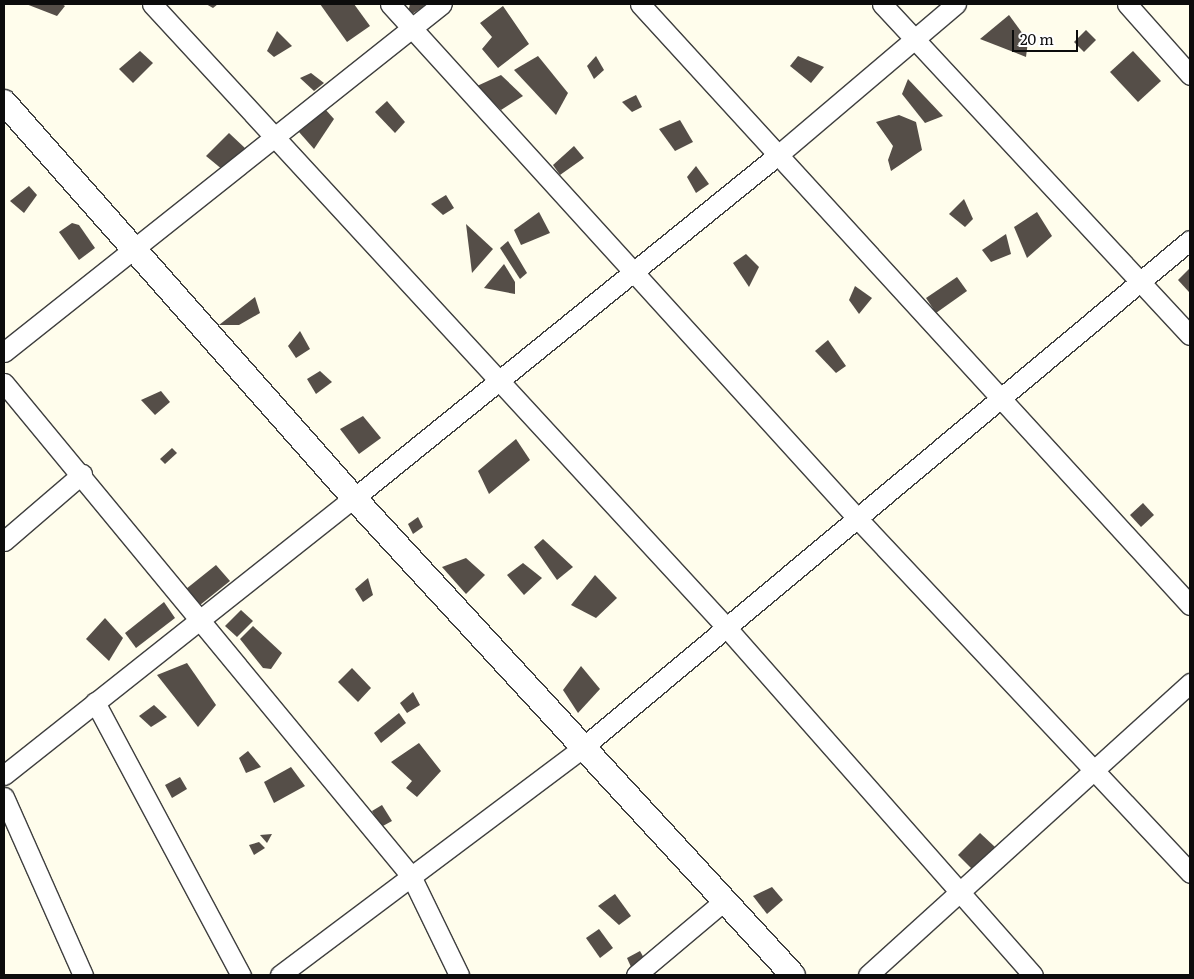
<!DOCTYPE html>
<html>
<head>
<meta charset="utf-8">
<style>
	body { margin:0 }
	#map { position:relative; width:1194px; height:979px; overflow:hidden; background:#fffdec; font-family:Literata,serif }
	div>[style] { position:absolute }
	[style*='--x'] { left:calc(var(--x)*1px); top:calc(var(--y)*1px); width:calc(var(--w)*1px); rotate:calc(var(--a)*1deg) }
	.building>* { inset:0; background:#554e48 }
	.roads { filter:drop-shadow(1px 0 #3f3f3f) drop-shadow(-1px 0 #3f3f3f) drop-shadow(0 1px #3f3f3f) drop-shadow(0 -1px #3f3f3f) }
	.minor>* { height:19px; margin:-9.5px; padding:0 9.5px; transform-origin:9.5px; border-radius:9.5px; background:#fff }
	.tertiary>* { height:24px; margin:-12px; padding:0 12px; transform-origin:12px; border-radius:12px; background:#fff }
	span { translate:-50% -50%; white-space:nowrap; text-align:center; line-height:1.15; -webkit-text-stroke:5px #fff; paint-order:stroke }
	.frame { position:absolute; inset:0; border:5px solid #0c0c0c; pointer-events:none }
	.scale { position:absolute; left:1012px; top:30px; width:66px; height:22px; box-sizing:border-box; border:2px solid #0c0c0c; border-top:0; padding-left:6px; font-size:15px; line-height:18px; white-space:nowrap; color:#0c0c0c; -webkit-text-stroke:4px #fff; paint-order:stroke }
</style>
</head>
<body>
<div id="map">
	<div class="building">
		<i style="clip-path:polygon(26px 4px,62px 4px,65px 6px,57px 16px)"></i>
		<i style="clip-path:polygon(206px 4px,218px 4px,213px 8px)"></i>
		<i style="clip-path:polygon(320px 4px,354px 4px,370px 26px,347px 42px)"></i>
		<i style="clip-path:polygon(410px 4px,422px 4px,425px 6px,407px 17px)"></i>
		<i style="clip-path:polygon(503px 6px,529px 44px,498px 68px,482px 49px,492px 37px,480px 23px)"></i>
		<i style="clip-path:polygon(1009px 15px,1028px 41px,1026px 57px,980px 39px)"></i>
		<i style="clip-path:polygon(1086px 30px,1096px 40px,1084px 52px,1074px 42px)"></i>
		<i style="clip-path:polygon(277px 31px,292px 46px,274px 57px,267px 51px)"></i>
		<i style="clip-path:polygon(140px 51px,153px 63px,133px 83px,119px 69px)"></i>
		<i style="clip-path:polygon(1133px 51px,1161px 81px,1138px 102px,1110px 72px)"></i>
		<i style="clip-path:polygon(538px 56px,568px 93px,556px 115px,514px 70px)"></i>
		<i style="clip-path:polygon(596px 56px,604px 70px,594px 79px,587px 66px)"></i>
		<i style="clip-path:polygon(798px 56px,824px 67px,811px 83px,790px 66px)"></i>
		<i style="clip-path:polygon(311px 73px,324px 83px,314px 91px,300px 78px)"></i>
		<i style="clip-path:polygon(501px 75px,523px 96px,501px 110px,477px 86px)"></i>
		<i style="clip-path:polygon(908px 79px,943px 116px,925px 123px,902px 94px)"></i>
		<i style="clip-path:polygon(636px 95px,642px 107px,632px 112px,622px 102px)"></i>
		<i style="clip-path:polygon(387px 101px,405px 122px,395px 133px,375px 112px)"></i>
		<i style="clip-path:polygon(325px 109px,334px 119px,314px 149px,299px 132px)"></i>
		<i style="clip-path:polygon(899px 115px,916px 122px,922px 150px,891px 171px,888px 160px,893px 146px,876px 122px)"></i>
		<i style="clip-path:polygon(680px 120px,693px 142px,675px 151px,659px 129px)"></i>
		<i style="clip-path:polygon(229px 133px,246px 149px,223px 170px,206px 156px)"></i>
		<i style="clip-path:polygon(574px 146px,584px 158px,560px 175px,553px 165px)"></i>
		<i style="clip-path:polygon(696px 166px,709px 184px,696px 193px,687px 177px)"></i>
		<i style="clip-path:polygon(29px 186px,37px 195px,24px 213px,10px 201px)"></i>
		<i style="clip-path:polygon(446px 195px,454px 208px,443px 215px,431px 204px)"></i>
		<i style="clip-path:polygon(964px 199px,973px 219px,965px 227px,949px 214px)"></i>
		<i style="clip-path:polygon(539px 212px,550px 233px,521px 245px,514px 230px)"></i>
		<i style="clip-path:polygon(1037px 212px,1052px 236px,1027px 258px,1014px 227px)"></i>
		<i style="clip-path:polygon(72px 223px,79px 225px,95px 248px,79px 260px,59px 232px)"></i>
		<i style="clip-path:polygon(466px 224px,493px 249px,472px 273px)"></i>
		<i style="clip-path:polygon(1006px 234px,1011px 254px,991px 262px,982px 250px)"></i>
		<i style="clip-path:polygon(508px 241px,527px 273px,520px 279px,500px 248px)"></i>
		<i style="clip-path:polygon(746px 254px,759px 267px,749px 287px,733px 263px)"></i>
		<i style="clip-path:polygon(504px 264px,515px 282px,515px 294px,484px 288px)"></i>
		<i style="clip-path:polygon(1190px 268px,1190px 291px,1189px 292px,1178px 280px)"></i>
		<i style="clip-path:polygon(957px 277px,967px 291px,936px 313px,926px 298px)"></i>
		<i style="clip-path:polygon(855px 286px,872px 298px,859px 314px,849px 300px)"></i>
		<i style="clip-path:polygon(255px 297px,260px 313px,239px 325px,219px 325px)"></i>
		<i style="clip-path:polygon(300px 331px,310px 349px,296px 358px,288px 346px)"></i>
		<i style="clip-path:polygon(828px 340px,846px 366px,836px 373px,815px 351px)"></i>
		<i style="clip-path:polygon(320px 371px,332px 382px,316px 394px,307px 379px)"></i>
		<i style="clip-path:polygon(161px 391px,170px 402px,155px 415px,141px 400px)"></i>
		<i style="clip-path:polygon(363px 416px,381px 438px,359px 454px,340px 429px)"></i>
		<i style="clip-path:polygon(516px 439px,530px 460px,489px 494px,478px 471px)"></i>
		<i style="clip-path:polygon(172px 448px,177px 453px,165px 464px,160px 459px)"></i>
		<i style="clip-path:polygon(1143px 503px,1154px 515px,1141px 527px,1130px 515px)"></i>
		<i style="clip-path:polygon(418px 517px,423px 527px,413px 534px,408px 524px)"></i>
		<i style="clip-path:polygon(543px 539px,573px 567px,557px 580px,534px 547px)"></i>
		<i style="clip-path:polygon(466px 558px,485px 575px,466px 594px,442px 567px)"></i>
		<i style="clip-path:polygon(523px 563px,542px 578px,524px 595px,507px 575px)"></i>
		<i style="clip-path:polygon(216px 565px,230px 581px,200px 605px,186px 589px)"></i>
		<i style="clip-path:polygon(595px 575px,617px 598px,596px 618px,571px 605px)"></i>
		<i style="clip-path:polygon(368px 578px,373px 595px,363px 602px,355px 589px)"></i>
		<i style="clip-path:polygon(164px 602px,175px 618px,136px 648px,125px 633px)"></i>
		<i style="clip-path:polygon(241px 610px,253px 621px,237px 637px,225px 626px)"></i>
		<i style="clip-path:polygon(105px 618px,123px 638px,109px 661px,86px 639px)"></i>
		<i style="clip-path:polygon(253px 626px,282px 653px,271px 669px,263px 668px,240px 639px)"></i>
		<i style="clip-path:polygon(187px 663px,216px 705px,198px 727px,157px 675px)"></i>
		<i style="clip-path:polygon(581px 666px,600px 689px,578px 713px,563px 690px)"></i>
		<i style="clip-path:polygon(352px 668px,371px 688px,358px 702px,338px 682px)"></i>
		<i style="clip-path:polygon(413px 692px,420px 705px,407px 713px,400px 703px)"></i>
		<i style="clip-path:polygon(154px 705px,167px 717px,151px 727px,139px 716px)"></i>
		<i style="clip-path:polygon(399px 713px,406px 723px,381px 743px,374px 733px)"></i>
		<i style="clip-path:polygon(419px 743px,441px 771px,417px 797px,406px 788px,412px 781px,391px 762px)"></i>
		<i style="clip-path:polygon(248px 751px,261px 767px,246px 773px,239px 758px)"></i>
		<i style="clip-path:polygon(291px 767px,305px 786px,274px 803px,264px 782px)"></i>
		<i style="clip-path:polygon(180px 777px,187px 789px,172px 798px,165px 785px)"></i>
		<i style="clip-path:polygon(382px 805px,392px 821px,381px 827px,372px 811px)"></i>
		<i style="clip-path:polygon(980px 833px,995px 847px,973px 870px,958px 855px)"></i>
		<i style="clip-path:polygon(272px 834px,267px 843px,260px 835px)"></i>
		<i style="clip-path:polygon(259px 842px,265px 848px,254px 855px,249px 845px)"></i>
		<i style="clip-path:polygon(772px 887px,783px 900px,767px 914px,753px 896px)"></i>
		<i style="clip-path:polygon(615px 894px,631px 916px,619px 925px,598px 906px)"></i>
		<i style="clip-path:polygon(599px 929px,613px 948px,600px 958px,586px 938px)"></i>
		<i style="clip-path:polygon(640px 951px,645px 960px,631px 967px,627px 958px)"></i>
	</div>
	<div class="roads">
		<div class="minor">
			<i style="--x:152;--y:4;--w:847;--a:47.34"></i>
			<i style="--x:726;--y:627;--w:464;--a:48.6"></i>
			<i style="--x:390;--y:4;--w:694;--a:47.74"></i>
			<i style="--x:857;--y:518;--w:487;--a:46.8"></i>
			<i style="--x:640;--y:4;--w:815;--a:47.54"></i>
			<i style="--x:882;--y:4;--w:452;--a:47.1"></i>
			<i style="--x:1127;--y:4;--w:95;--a:48.4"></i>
			<i style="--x:4;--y:352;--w:559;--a:-38.47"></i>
			<i style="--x:4;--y:383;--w:639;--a:50.46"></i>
			<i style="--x:411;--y:876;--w:110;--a:64.1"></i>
			<i style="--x:4;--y:541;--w:103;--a:-40.7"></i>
			<i style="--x:95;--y:702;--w:310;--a:61.9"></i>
			<i style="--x:4;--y:775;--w:446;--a:-38.4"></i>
			<i style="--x:354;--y:498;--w:547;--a:-38.99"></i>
			<i style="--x:779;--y:154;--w:232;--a:-40.3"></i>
			<i style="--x:4;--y:797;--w:195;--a:66.1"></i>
			<i style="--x:280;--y:975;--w:378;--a:-36.9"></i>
			<i style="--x:582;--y:748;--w:792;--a:-39.88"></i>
			<i style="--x:636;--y:975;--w:115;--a:-40.1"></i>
			<i style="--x:868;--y:975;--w:435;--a:-42.2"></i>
		</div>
		<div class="tertiary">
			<i style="--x:4;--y:102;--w:529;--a:48.53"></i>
			<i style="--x:354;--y:498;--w:648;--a:47.38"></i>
		</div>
	</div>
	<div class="frame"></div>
	<div class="scale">20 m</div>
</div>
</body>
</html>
